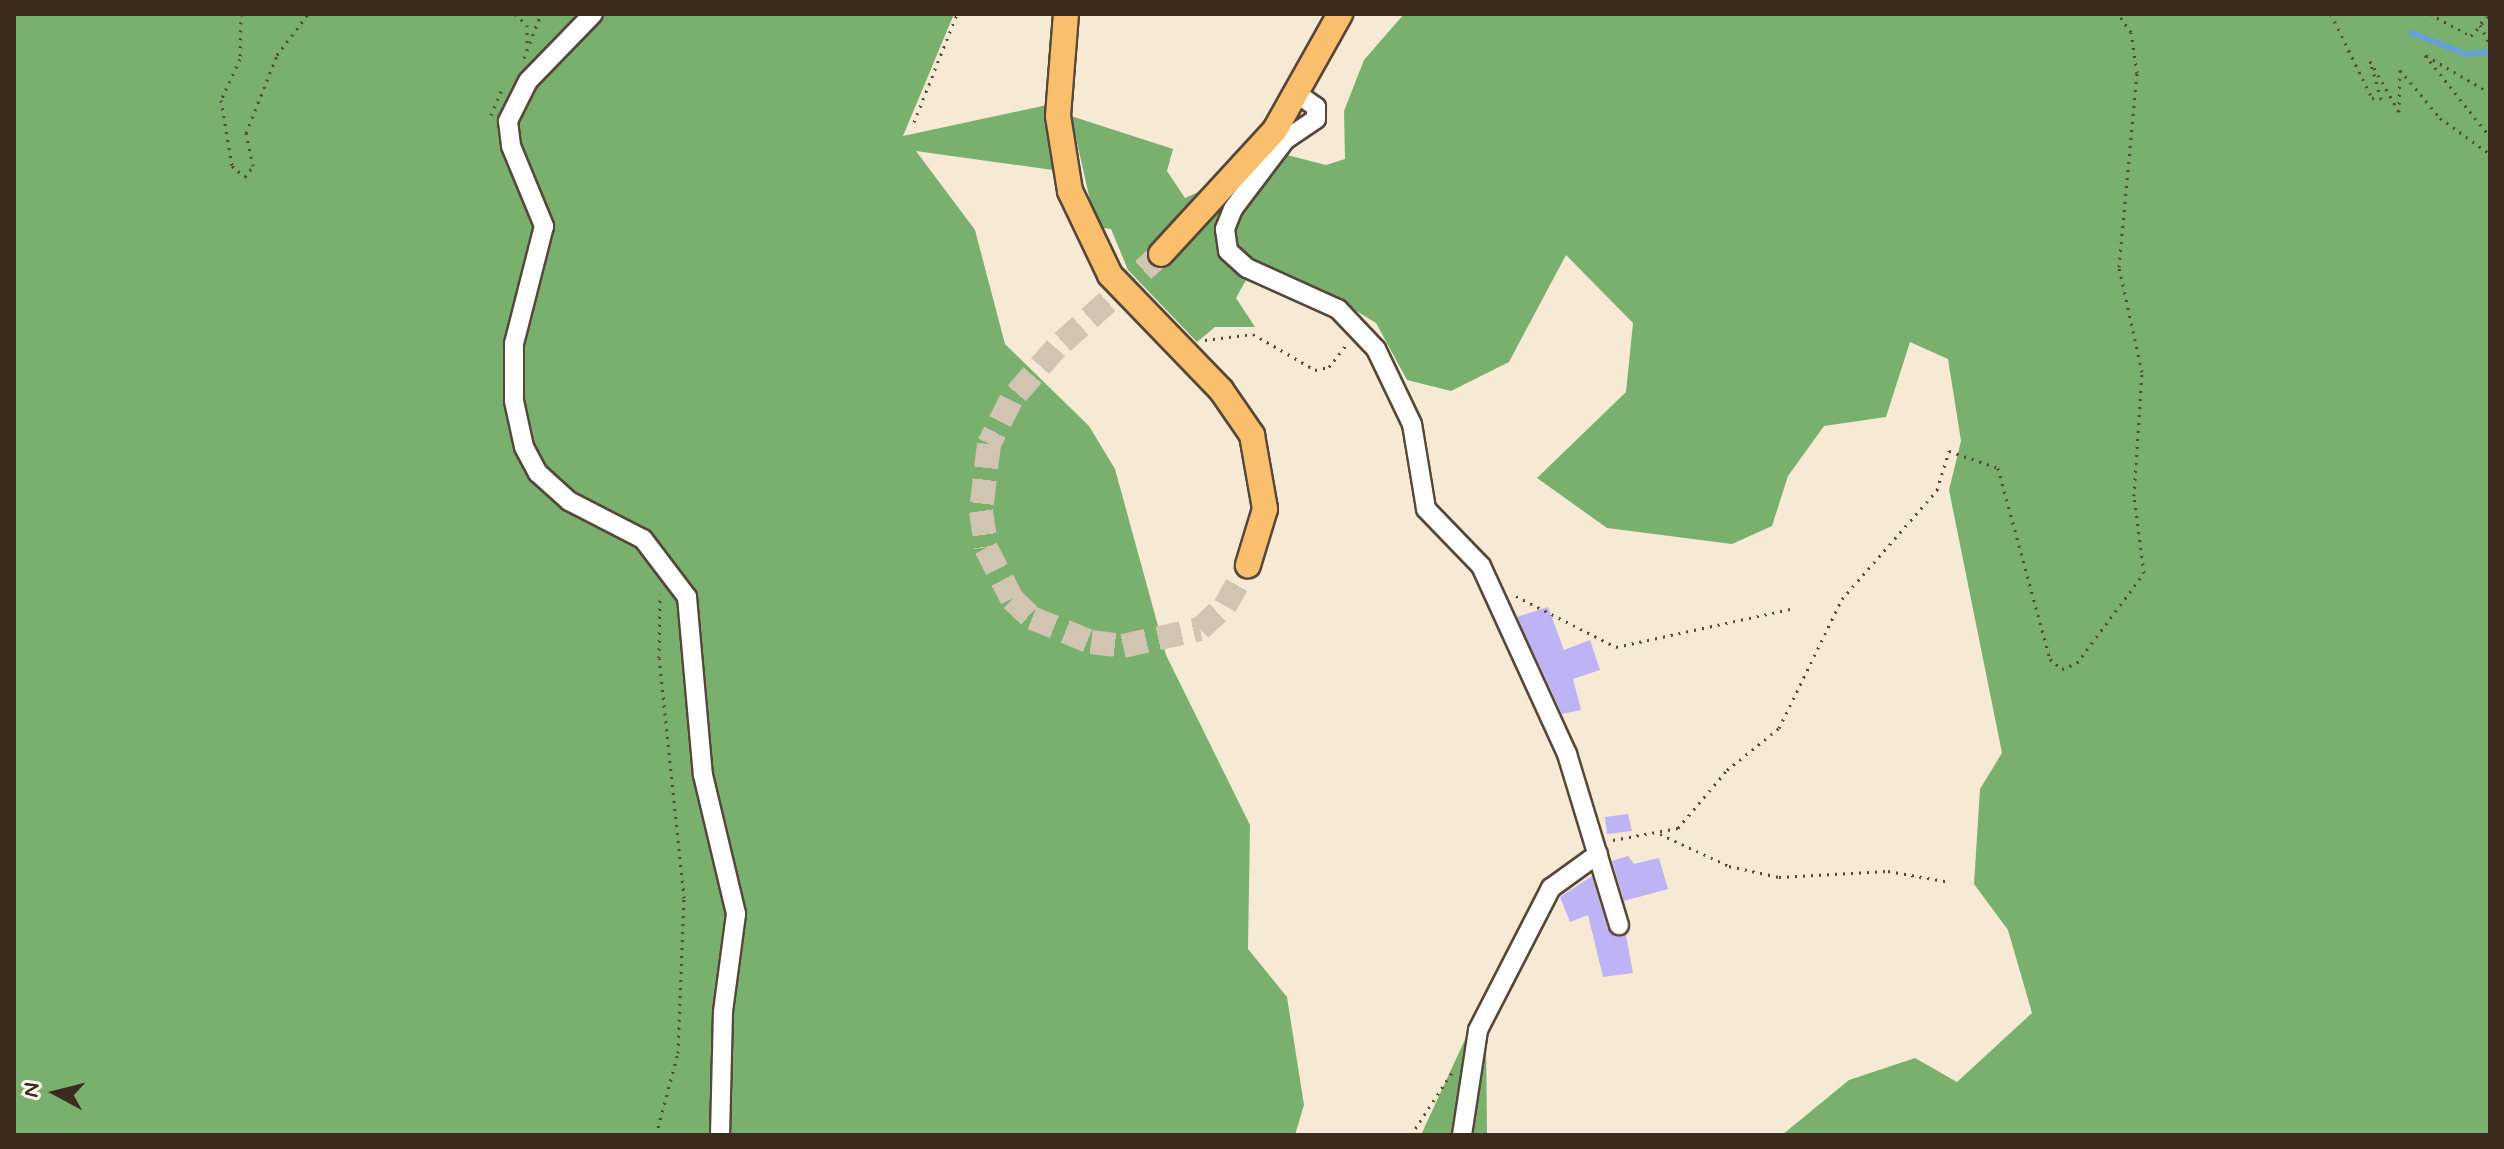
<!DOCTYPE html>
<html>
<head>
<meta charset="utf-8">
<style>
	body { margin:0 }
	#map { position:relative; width:2504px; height:1149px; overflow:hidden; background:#f7ead5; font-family:Mynerve,sans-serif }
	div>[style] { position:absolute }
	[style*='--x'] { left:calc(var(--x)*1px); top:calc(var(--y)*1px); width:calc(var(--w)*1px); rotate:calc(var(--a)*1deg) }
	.forest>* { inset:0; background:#79b06e }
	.stream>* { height:6px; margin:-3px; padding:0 3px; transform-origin:3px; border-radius:3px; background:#66a1d6 }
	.building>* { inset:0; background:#beb3f5 }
	.major-tunnel>* { height:24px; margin-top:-12px; transform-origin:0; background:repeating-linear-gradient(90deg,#d1c4b0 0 24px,transparent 0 36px) }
	.path>* { height:3px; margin-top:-1.5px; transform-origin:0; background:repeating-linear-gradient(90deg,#574739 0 2px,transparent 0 8px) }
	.roads { filter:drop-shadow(2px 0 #574739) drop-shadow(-2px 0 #574739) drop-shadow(0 2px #574739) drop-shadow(0 -2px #574739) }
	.minor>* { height:18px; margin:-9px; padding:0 9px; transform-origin:9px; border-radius:9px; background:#fff }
	.major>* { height:24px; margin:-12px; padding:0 12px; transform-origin:12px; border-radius:12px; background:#f9bf6d }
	span { translate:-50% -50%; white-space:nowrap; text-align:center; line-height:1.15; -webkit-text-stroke:8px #fbf7ec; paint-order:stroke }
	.frame { position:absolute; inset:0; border:16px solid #3b2a1e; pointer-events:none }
	.north { position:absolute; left:16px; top:1053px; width:80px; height:80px; -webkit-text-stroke:6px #fbf7ec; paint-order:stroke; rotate:277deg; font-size:22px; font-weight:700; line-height:32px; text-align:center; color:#3b2a1e }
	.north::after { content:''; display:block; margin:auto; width:28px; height:36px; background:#3b2a1e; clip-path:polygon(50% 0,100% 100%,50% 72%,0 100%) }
</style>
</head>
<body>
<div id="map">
	<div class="forest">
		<i style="clip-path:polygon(14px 14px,954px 14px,903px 136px,1047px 105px,1053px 170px,916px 151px,975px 230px,1005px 344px,1089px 426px,1115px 469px,1166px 655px,1250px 825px,1248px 949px,1287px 997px,1304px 1105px,1295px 1135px,14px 1135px)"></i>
		<i style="clip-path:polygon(1404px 14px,2490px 14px,2490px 1135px,1782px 1135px,1849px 1080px,1915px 1058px,1957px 1082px,2032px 1013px,2008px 930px,1974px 884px,1980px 789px,2002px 753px,1949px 490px,1961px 441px,1948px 359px,1910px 342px,1886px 417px,1824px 426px,1788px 476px,1772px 526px,1732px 544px,1607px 528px,1537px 478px,1626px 392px,1633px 323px,1566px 255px,1509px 362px,1451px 391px,1407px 380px,1376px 323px,1320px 289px,1255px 264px,1236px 298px,1255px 327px,1215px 327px,1197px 342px,1128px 270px,1111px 229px,1096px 227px,1071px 116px,1173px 149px,1167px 171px,1185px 198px,1207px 188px,1249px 201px,1287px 155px,1326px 165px,1345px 159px,1344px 111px,1364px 60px)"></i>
		<i style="clip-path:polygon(1468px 1033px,1486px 1037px,1487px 1135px,1421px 1135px)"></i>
	</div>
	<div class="stream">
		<i style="--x:2412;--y:33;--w:58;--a:21.3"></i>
		<i style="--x:2466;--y:54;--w:24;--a:-5"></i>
	</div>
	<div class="building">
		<i style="clip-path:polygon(1548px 607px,1564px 650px,1590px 640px,1600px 670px,1573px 679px,1581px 710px,1562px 714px,1517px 617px)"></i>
		<i style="clip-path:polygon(1628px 814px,1632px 831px,1607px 834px,1605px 817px)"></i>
		<i style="clip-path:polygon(1628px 856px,1634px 864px,1659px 858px,1668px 889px,1624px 901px,1612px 861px)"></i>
		<i style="clip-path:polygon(1592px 876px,1608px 929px,1626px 935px,1633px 973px,1603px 977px,1588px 915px,1570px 922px,1560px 897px)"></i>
	</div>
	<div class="major-tunnel">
		<i style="--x:1161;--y:254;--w:141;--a:138.2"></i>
		<i style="--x:1056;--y:348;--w:69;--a:130.9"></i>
		<i style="--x:1011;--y:400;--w:49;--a:116.6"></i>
		<i style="--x:989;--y:444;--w:67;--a:96.8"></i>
		<i style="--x:981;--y:511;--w:37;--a:82"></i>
		<i style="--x:986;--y:548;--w:57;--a:63"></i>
		<i style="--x:1012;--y:599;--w:28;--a:44"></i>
		<i style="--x:1032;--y:618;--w:64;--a:22.1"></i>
		<i style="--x:1091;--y:642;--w:32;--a:7"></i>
		<i style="--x:1123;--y:646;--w:79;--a:-12.4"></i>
		<i style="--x:1200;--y:629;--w:34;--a:-43"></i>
		<i style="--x:1225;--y:606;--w:47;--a:-60.7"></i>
	</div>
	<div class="path">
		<i style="--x:241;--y:14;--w:45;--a:91.3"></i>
		<i style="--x:240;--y:59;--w:45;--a:114.9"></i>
		<i style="--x:221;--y:100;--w:67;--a:80.5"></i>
		<i style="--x:232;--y:166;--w:17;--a:40"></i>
		<i style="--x:245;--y:177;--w:14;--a:-54"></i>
		<i style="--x:253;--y:166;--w:34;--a:-102"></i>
		<i style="--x:246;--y:133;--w:84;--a:-68.3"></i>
		<i style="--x:277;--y:55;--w:51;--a:-52.9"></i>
		<i style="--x:515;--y:14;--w:16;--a:43"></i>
		<i style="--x:527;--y:25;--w:24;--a:90"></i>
		<i style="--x:2331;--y:14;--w:93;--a:64"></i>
		<i style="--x:2372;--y:98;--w:9;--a:6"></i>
		<i style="--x:2381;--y:99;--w:40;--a:-106"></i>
		<i style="--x:2370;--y:61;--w:59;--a:60.4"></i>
		<i style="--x:2399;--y:112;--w:42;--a:-88.6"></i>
		<i style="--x:2400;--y:70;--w:62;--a:50.2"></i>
		<i style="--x:2440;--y:118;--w:62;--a:35.8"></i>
		<i style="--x:2430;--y:14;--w:47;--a:28.2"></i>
		<i style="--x:2471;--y:36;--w:28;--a:-48"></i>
		<i style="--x:2485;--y:14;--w:12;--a:114"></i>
		<i style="--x:2480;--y:25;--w:22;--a:63"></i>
		<i style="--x:524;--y:58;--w:47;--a:-68.9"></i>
		<i style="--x:2490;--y:93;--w:75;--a:-149.7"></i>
		<i style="--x:2425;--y:55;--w:105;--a:51.6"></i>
		<i style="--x:491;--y:115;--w:30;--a:-67"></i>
		<i style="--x:914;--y:122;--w:116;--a:-68.3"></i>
		<i style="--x:1205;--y:340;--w:48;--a:-7.1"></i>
		<i style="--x:1253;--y:334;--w:72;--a:30.1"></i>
		<i style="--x:1315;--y:370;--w:14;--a:-12"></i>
		<i style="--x:1329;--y:367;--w:28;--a:-52"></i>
		<i style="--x:1516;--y:596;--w:112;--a:27"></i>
		<i style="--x:1616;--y:647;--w:178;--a:-12.3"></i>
		<i style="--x:1660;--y:834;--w:76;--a:24.9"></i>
		<i style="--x:1729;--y:866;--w:51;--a:12.4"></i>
		<i style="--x:1779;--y:877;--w:109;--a:-3.2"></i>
		<i style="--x:1888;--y:871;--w:63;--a:10.1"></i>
		<i style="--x:1613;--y:840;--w:66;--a:-10.5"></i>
		<i style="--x:1678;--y:828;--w:76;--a:-49.8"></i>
		<i style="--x:1727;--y:770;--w:67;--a:-38.9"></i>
		<i style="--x:1779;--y:728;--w:144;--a:-64"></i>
		<i style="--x:1842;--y:599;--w:145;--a:-48.9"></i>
		<i style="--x:1937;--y:490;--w:41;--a:-72.9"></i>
		<i style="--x:1949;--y:451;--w:52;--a:19.1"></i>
		<i style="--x:1998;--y:468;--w:198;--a:74.8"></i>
		<i style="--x:2050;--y:659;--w:16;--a:40"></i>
		<i style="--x:2062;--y:669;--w:16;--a:-22"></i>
		<i style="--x:2077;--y:663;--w:112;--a:-53.3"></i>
		<i style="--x:2144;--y:573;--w:78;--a:-97.4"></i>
		<i style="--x:2134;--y:496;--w:124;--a:-86.3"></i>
		<i style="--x:2142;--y:372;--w:107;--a:-102.4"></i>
		<i style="--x:2119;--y:267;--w:195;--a:-84.7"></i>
		<i style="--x:2137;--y:73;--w:41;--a:-98.3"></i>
		<i style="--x:2131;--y:32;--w:22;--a:-126"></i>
		<i style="--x:656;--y:1135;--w:85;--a:-75"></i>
		<i style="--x:678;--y:1053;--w:155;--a:-87.8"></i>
		<i style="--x:684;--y:898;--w:241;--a:-95.9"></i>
		<i style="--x:659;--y:658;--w:64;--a:-89.1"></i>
		<i style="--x:1411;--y:1135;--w:77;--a:-56.7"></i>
	</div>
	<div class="roads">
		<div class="minor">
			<i style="--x:593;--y:14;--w:93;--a:134.1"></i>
			<i style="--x:528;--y:81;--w:45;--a:116.6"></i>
			<i style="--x:508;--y:121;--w:25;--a:83"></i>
			<i style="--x:511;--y:146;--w:87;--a:67.6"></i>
			<i style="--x:544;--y:226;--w:122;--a:104.3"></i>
			<i style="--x:514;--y:344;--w:57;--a:90"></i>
			<i style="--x:514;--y:401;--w:47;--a:77.7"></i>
			<i style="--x:524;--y:447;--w:30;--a:62"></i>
			<i style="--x:538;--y:473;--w:42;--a:42.1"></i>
			<i style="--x:569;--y:501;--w:83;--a:27.2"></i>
			<i style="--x:643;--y:539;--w:73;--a:52.8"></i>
			<i style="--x:687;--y:597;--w:179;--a:84.9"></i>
			<i style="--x:703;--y:775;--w:143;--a:76.6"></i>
			<i style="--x:736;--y:914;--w:99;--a:97.6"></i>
			<i style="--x:723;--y:1012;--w:123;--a:91.4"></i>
			<i style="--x:1299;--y:95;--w:21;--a:35"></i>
			<i style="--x:1316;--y:107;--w:12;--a:90"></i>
			<i style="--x:1316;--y:119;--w:37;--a:146"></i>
			<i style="--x:1285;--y:140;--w:86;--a:127"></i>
			<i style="--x:1233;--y:209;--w:22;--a:112"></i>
			<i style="--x:1225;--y:229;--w:22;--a:82"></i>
			<i style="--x:1228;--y:251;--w:25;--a:42"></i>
			<i style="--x:1247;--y:268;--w:100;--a:24.3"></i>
			<i style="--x:1338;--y:309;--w:55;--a:46.5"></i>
			<i style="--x:1376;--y:349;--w:83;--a:64.4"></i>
			<i style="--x:1412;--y:424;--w:86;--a:80.6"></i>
			<i style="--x:1426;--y:509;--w:79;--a:46"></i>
			<i style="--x:1481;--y:566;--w:207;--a:65.4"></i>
			<i style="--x:1567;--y:754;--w:179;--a:73.1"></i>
			<i style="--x:1462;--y:1135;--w:106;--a:-81.3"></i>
			<i style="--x:1478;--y:1030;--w:160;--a:-62.8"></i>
			<i style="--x:1551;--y:888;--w:58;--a:-35.9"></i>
		</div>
		<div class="major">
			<i style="--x:1066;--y:14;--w:102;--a:94.5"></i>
			<i style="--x:1058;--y:116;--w:76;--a:80.9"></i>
			<i style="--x:1070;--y:191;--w:93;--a:64.5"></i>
			<i style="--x:1110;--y:275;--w:160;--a:46"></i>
			<i style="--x:1221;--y:390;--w:55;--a:55.4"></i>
			<i style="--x:1252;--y:435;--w:75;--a:80"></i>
			<i style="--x:1265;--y:509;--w:59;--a:106.9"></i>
			<i style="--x:1161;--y:254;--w:168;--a:-47.4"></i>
			<i style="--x:1275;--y:130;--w:133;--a:-60.7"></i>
		</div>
	</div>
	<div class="frame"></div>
	<div class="north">N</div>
</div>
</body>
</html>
